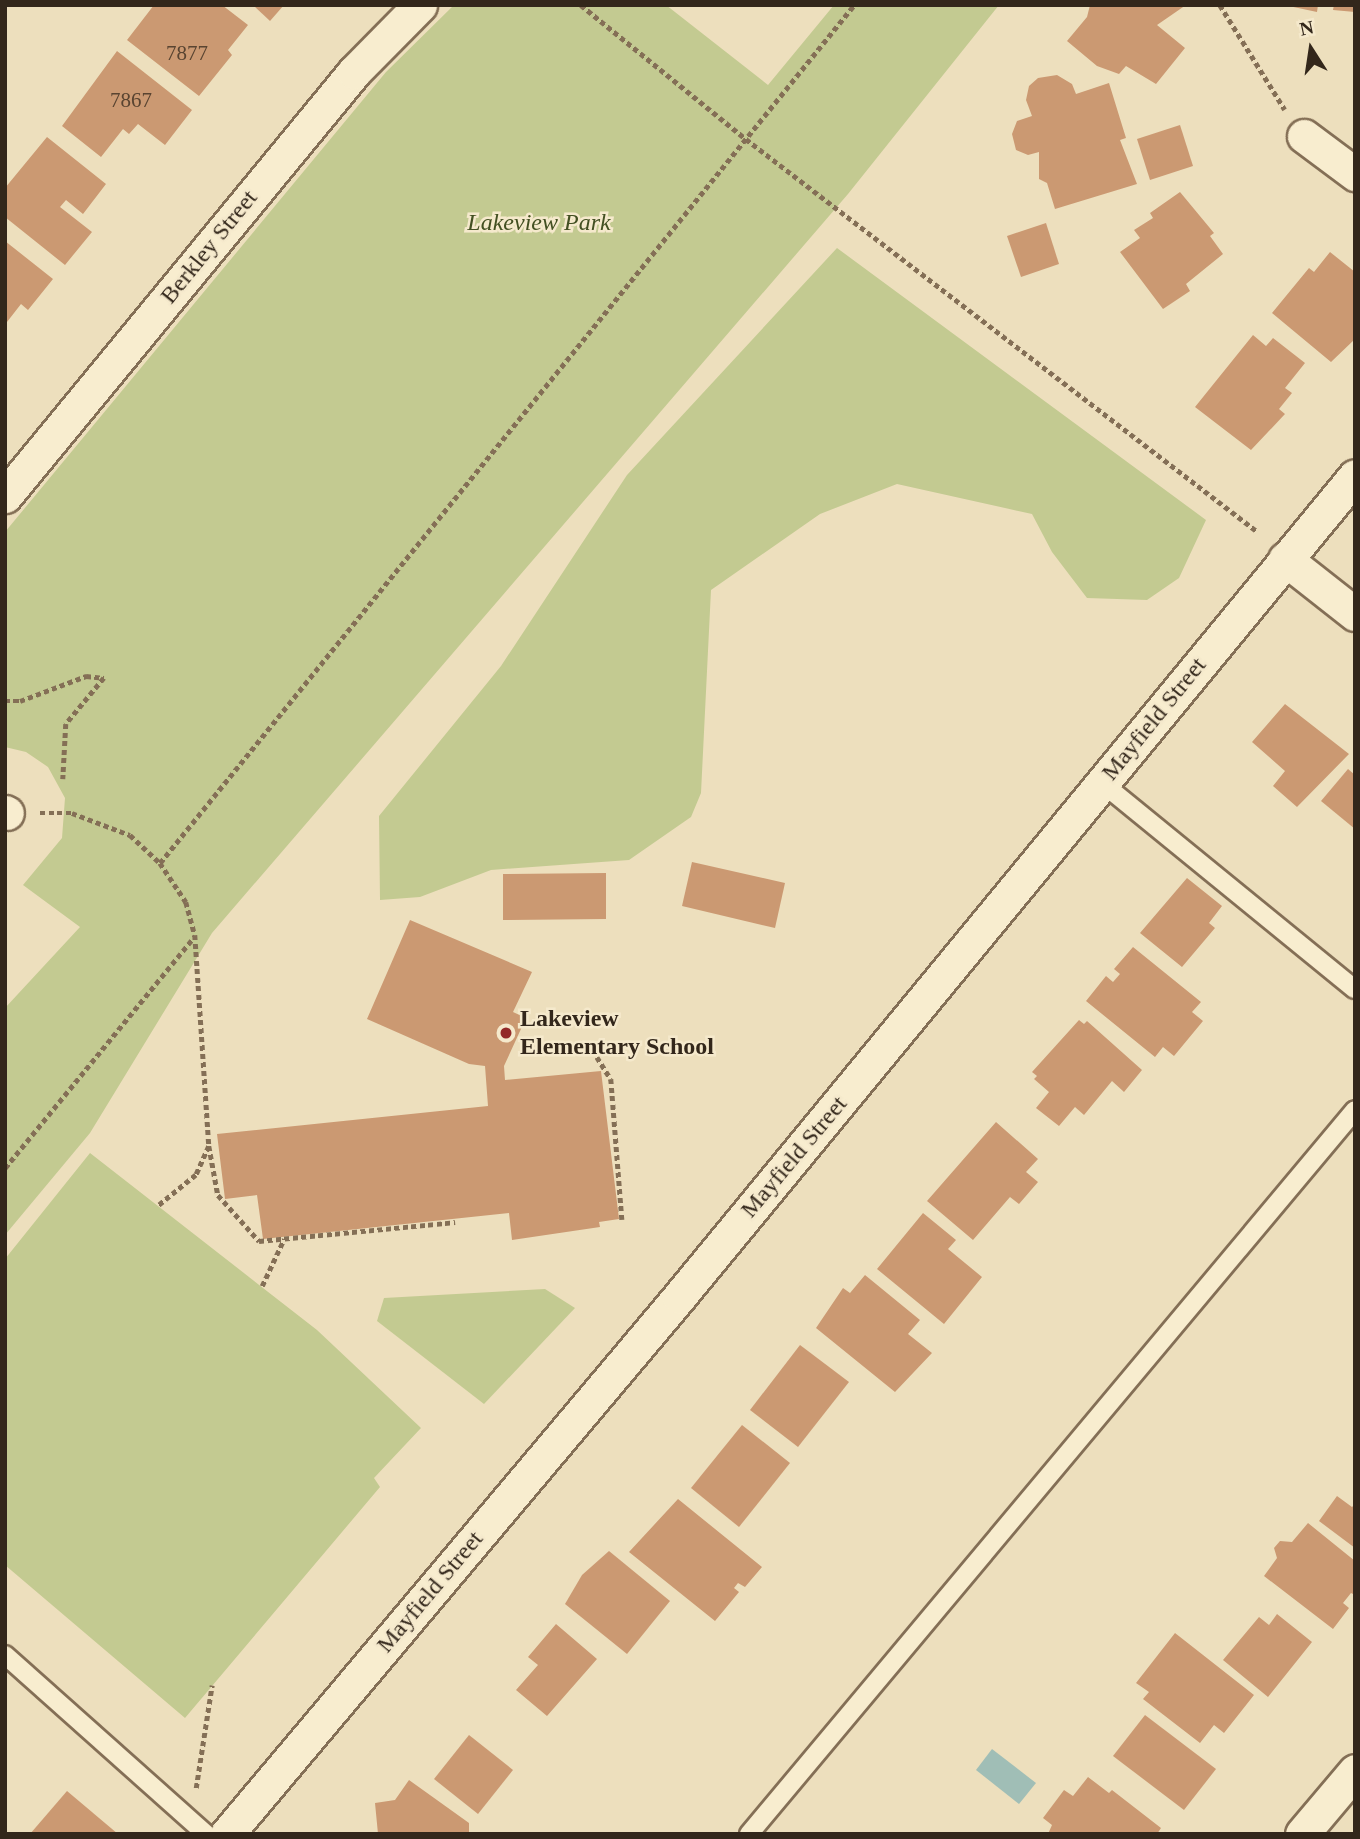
<!DOCTYPE html>
<html>
<head>
<meta charset="utf-8">
<style>
	body { margin:0 }
	#map { position:relative; width:1360px; height:1839px; overflow:hidden; background:#eddfbd; font-family:"Times New Roman",serif }
	div>[style] { position:absolute }
	[style*='--x'] { left:calc(var(--x)*1px); top:calc(var(--y)*1px); width:calc(var(--w)*1px); rotate:calc(var(--a)*1deg) }
	.green>* { inset:0; background:#c3ca91 }
	.water>* { inset:0; background:#a0beb6 }
	.building>* { inset:0; background:#cb9972 }
	.path>* { height:4.5px; margin-top:-2.25px; transform-origin:0; background:repeating-linear-gradient(90deg,#846f56 0 5px,transparent 0 8.5px) }
	.roads { filter:drop-shadow(2px 0 #846f56) drop-shadow(-2px 0 #846f56) drop-shadow(0 2px #846f56) drop-shadow(0 -2px #846f56) }
	.service>* { height:18px; margin:-9px; padding:0 9px; transform-origin:9px; border-radius:9px; background:#f8edcf }
	.minor>* { height:33px; margin:-16.5px; padding:0 16.5px; transform-origin:16.5px; border-radius:16.5px; background:#f8edcf }
	.dots>* { width:19px; height:19px; translate:-50% -50%; box-sizing:border-box; border:4px solid #f5e9cc; border-radius:50% }
	span { translate:-50% -50%; white-space:nowrap; text-align:center; line-height:1.15; -webkit-text-stroke:5px #f5e9cc; paint-order:stroke }
	.number-label { font-size:21px; color:#594431 }
	.number-label span { -webkit-text-stroke-width:0 }
	.park-label { font-size:24px; color:#435022; font-style:italic }
	.street-label { font-size:24px; color:#33271b }
	.poi-label { font-size:24px; color:#33271b; font-weight:700 }
	.left { translate:0 -50%; text-align:left }
	.frame { position:absolute; inset:0; border:7px solid #33271b; pointer-events:none }
	.north { position:absolute; left:1276px; top:14px; width:70px; height:70px; -webkit-text-stroke:5px #f5e9cc; paint-order:stroke; rotate:348deg; font-size:19px; font-weight:700; line-height:28px; text-align:center; color:#33271b }
	.north::after { content:''; display:block; margin:auto; width:24px; height:32px; background:#33271b; clip-path:polygon(50% 0,100% 100%,50% 72%,0 100%) }
</style>
</head>
<body>
<div id="map">
	<div class="green">
		<i style="clip-path:polygon(454px 5px,666px 5px,768px 85px,834px 5px,999px 5px,848px 194px,212px 933px,90px 1133px,5px 1235px,5px 1008px,80px 927px,23px 885px,62px 838px,65px 798px,48px 767px,26px 752px,5px 747px,5px 532px,386px 72px)"></i>
		<i style="clip-path:polygon(837px 248px,1206px 520px,1179px 578px,1147px 600px,1087px 598px,1052px 552px,1032px 514px,897px 484px,820px 514px,711px 590px,701px 793px,691px 817px,629px 860px,491px 870px,420px 897px,380px 900px,379px 816px,501px 666px,627px 475px)"></i>
		<i style="clip-path:polygon(90px 1153px,317px 1330px,421px 1428px,374px 1478px,380px 1487px,185px 1718px,5px 1565px,5px 1259px)"></i>
		<i style="clip-path:polygon(545px 1289px,575px 1308px,484px 1404px,377px 1321px,384px 1298px)"></i>
	</div>
	<div class="water">
		<i style="clip-path:polygon(992px 1749px,1036px 1783px,1019px 1804px,976px 1770px)"></i>
	</div>
	<div class="building">
		<i style="clip-path:polygon(154px 5px,222px 5px,248px 25px,228px 50px,232px 55px,199px 96px,127px 40px)"></i>
		<i style="clip-path:polygon(253px 5px,284px 5px,270px 21px)"></i>
		<i style="clip-path:polygon(1090px 5px,1186px 5px,1157px 25px,1185px 48px,1156px 84px,1126px 66px,1119px 74px,1097px 66px,1067px 41px,1087px 17px)"></i>
		<i style="clip-path:polygon(1284px 5px,1318px 5px,1317px 12px)"></i>
		<i style="clip-path:polygon(1334px 5px,1355px 5px,1355px 12px,1333px 10px)"></i>
		<i style="clip-path:polygon(117px 51px,192px 110px,165px 145px,138px 124px,129px 134px,123px 129px,101px 157px,62px 126px)"></i>
		<i style="clip-path:polygon(1057px 75px,1072px 84px,1076px 94px,1109px 83px,1126px 138px,1120px 140px,1137px 184px,1055px 209px,1047px 183px,1039px 179px,1039px 152px,1028px 155px,1016px 150px,1012px 134px,1017px 121px,1032px 116px,1026px 100px,1029px 86px,1038px 78px)"></i>
		<i style="clip-path:polygon(1180px 125px,1193px 166px,1150px 180px,1137px 139px)"></i>
		<i style="clip-path:polygon(47px 137px,106px 184px,83px 214px,66px 200px,60px 207px,92px 232px,65px 265px,5px 217px,5px 188px)"></i>
		<i style="clip-path:polygon(1180px 192px,1214px 233px,1210px 236px,1223px 254px,1186px 284px,1190px 291px,1163px 309px,1120px 252px,1140px 238px,1134px 230px,1153px 218px,1150px 213px)"></i>
		<i style="clip-path:polygon(1046px 223px,1059px 264px,1021px 277px,1007px 236px)"></i>
		<i style="clip-path:polygon(5px 241px,53px 279px,28px 310px,21px 304px,7px 322px)"></i>
		<i style="clip-path:polygon(1330px 252px,1355px 272px,1355px 339px,1331px 362px,1272px 313px,1309px 268px,1314px 272px)"></i>
		<i style="clip-path:polygon(1253px 335px,1266px 346px,1273px 338px,1305px 363px,1285px 388px,1292px 393px,1279px 409px,1285px 414px,1251px 450px,1195px 407px)"></i>
		<i style="clip-path:polygon(1285px 704px,1349px 754px,1297px 807px,1273px 786px,1285px 771px,1252px 742px)"></i>
		<i style="clip-path:polygon(1348px 769px,1355px 775px,1355px 829px,1321px 801px)"></i>
		<i style="clip-path:polygon(692px 862px,785px 883px,775px 928px,682px 906px)"></i>
		<i style="clip-path:polygon(606px 873px,606px 919px,503px 920px,503px 874px)"></i>
		<i style="clip-path:polygon(1187px 878px,1222px 906px,1209px 923px,1215px 928px,1182px 967px,1140px 933px)"></i>
		<i style="clip-path:polygon(410px 920px,532px 972px,513px 1012px,526px 1018px,504px 1066px,505px 1080px,601px 1071px,619px 1219px,599px 1222px,600px 1227px,512px 1240px,509px 1213px,263px 1239px,257px 1195px,225px 1199px,217px 1134px,488px 1106px,485px 1066px,469px 1064px,367px 1019px)"></i>
		<i style="clip-path:polygon(1133px 947px,1201px 1002px,1192px 1012px,1203px 1021px,1174px 1056px,1163px 1047px,1155px 1057px,1086px 1001px,1106px 976px,1113px 982px,1120px 974px,1114px 969px)"></i>
		<i style="clip-path:polygon(1079px 1020px,1084px 1024px,1087px 1021px,1142px 1070px,1124px 1092px,1112px 1081px,1084px 1115px,1075px 1107px,1059px 1126px,1036px 1108px,1049px 1092px,1034px 1079px,1037px 1076px,1032px 1072px)"></i>
		<i style="clip-path:polygon(996px 1122px,1038px 1159px,1026px 1172px,1038px 1182px,1019px 1204px,1010px 1197px,973px 1240px,927px 1201px)"></i>
		<i style="clip-path:polygon(923px 1213px,956px 1240px,948px 1249px,982px 1277px,944px 1324px,877px 1269px)"></i>
		<i style="clip-path:polygon(865px 1275px,920px 1320px,908px 1334px,932px 1353px,895px 1392px,816px 1328px,843px 1288px,850px 1293px)"></i>
		<i style="clip-path:polygon(800px 1345px,849px 1382px,798px 1447px,750px 1410px)"></i>
		<i style="clip-path:polygon(742px 1425px,790px 1463px,739px 1527px,691px 1488px)"></i>
		<i style="clip-path:polygon(1337px 1496px,1352px 1507px,1355px 1504px,1355px 1548px,1319px 1521px)"></i>
		<i style="clip-path:polygon(678px 1499px,762px 1567px,745px 1587px,738px 1583px,734px 1588px,739px 1592px,715px 1621px,629px 1552px)"></i>
		<i style="clip-path:polygon(1308px 1523px,1355px 1561px,1355px 1595px,1351px 1593px,1343px 1603px,1349px 1608px,1333px 1629px,1264px 1576px,1277px 1558px,1274px 1548px,1280px 1541px,1292px 1542px)"></i>
		<i style="clip-path:polygon(609px 1551px,670px 1601px,627px 1654px,565px 1604px,582px 1575px)"></i>
		<i style="clip-path:polygon(1277px 1614px,1312px 1642px,1268px 1697px,1223px 1660px,1259px 1617px,1269px 1625px)"></i>
		<i style="clip-path:polygon(556px 1624px,597px 1659px,547px 1716px,516px 1690px,538px 1665px,528px 1657px)"></i>
		<i style="clip-path:polygon(1175px 1633px,1254px 1695px,1224px 1733px,1214px 1725px,1200px 1743px,1143px 1699px,1149px 1692px,1136px 1683px)"></i>
		<i style="clip-path:polygon(1145px 1715px,1216px 1769px,1184px 1810px,1113px 1756px)"></i>
		<i style="clip-path:polygon(469px 1735px,513px 1770px,478px 1814px,434px 1779px)"></i>
		<i style="clip-path:polygon(1088px 1777px,1109px 1793px,1112px 1790px,1161px 1828px,1157px 1834px,1048px 1834px,1052px 1825px,1043px 1818px,1064px 1790px,1073px 1796px)"></i>
		<i style="clip-path:polygon(409px 1780px,469px 1823px,469px 1834px,378px 1834px,375px 1803px,395px 1800px)"></i>
		<i style="clip-path:polygon(67px 1791px,118px 1834px,30px 1834px)"></i>
	</div>
	<div class="path">
		<i style="--x:581;--y:5;--w:213;--a:39.1"></i>
		<i style="--x:746;--y:139;--w:645;--a:37.51"></i>
		<i style="--x:1220;--y:5;--w:123;--a:58.2"></i>
		<i style="--x:5;--y:701;--w:15;--a:0"></i>
		<i style="--x:20;--y:701;--w:71;--a:-20.7"></i>
		<i style="--x:86;--y:676;--w:18;--a:6"></i>
		<i style="--x:104;--y:678;--w:60;--a:129.6"></i>
		<i style="--x:66;--y:724;--w:55;--a:93.1"></i>
		<i style="--x:40;--y:813;--w:32;--a:0"></i>
		<i style="--x:72;--y:813;--w:62;--a:20.8"></i>
		<i style="--x:130;--y:835;--w:41;--a:43"></i>
		<i style="--x:160;--y:863;--w:47;--a:56.3"></i>
		<i style="--x:186;--y:902;--w:34;--a:75"></i>
		<i style="--x:195;--y:935;--w:211;--a:86.2"></i>
		<i style="--x:209;--y:1146;--w:32;--a:114"></i>
		<i style="--x:196;--y:1175;--w:49;--a:140.8"></i>
		<i style="--x:160;--y:863;--w:1104;--a:-51.03"></i>
		<i style="--x:597;--y:1057;--w:26;--a:58"></i>
		<i style="--x:611;--y:1079;--w:141;--a:85.5"></i>
		<i style="--x:209;--y:1146;--w:50;--a:79.6"></i>
		<i style="--x:218;--y:1195;--w:62;--a:48.3"></i>
		<i style="--x:259;--y:1241;--w:197;--a:-5.5"></i>
		<i style="--x:5;--y:1168;--w:300;--a:-50.7"></i>
		<i style="--x:262;--y:1286;--w:52;--a:-64.9"></i>
		<i style="--x:196;--y:1788;--w:104;--a:-81.2"></i>
	</div>
	<div class="roads">
		<div class="service">
			<i style="--x:1102;--y:783;--w:326;--a:39.2"></i>
			<i style="--x:5;--y:1655;--w:269;--a:41.7"></i>
			<i style="--x:749;--y:1834;--w:944;--a:-50.07"></i>
		</div>
		<div class="minor">
			<i style="--x:1304;--y:136;--w:64;--a:36.7"></i>
			<i style="--x:5;--y:496;--w:549;--a:-50.54"></i>
			<i style="--x:354;--y:72;--w:94;--a:-45.4"></i>
			<i style="--x:1285;--y:559;--w:89;--a:38.2"></i>
			<i style="--x:5;--y:812;--w:2;--a:27"></i>
			<i style="--x:227;--y:1834;--w:702;--a:-49.91"></i>
			<i style="--x:679;--y:1297;--w:1063;--a:-50.53"></i>
			<i style="--x:1302;--y:1834;--w:82;--a:-49.9"></i>
		</div>
	</div>
	<div class="dots">
		<i style="left:506px;top:1033px;background:#932827"></i>
	</div>
	<div class="number-label">
		<span style="left:187px;top:53px">7877</span>
		<span style="left:131px;top:100px">7867</span>
	</div>
	<div class="park-label">
		<span style="left:539px;top:223px">Lakeview Park</span>
	</div>
	<div class="street-label">
		<span style="left:209px;top:247px;rotate:-51deg">Berkley Street</span>
		<span style="left:1154px;top:719px;rotate:-51deg">Mayfield Street</span>
		<span style="left:794px;top:1157px;rotate:-50deg">Mayfield Street</span>
		<span style="left:430px;top:1592px;rotate:-50deg">Mayfield Street</span>
	</div>
	<div class="poi-label">
		<span class="left" style="left:520px;top:1033px">Lakeview<br>Elementary School</span>
	</div>
	<div class="frame"></div>
	<div class="north">N</div>
</div>
</body>
</html>
